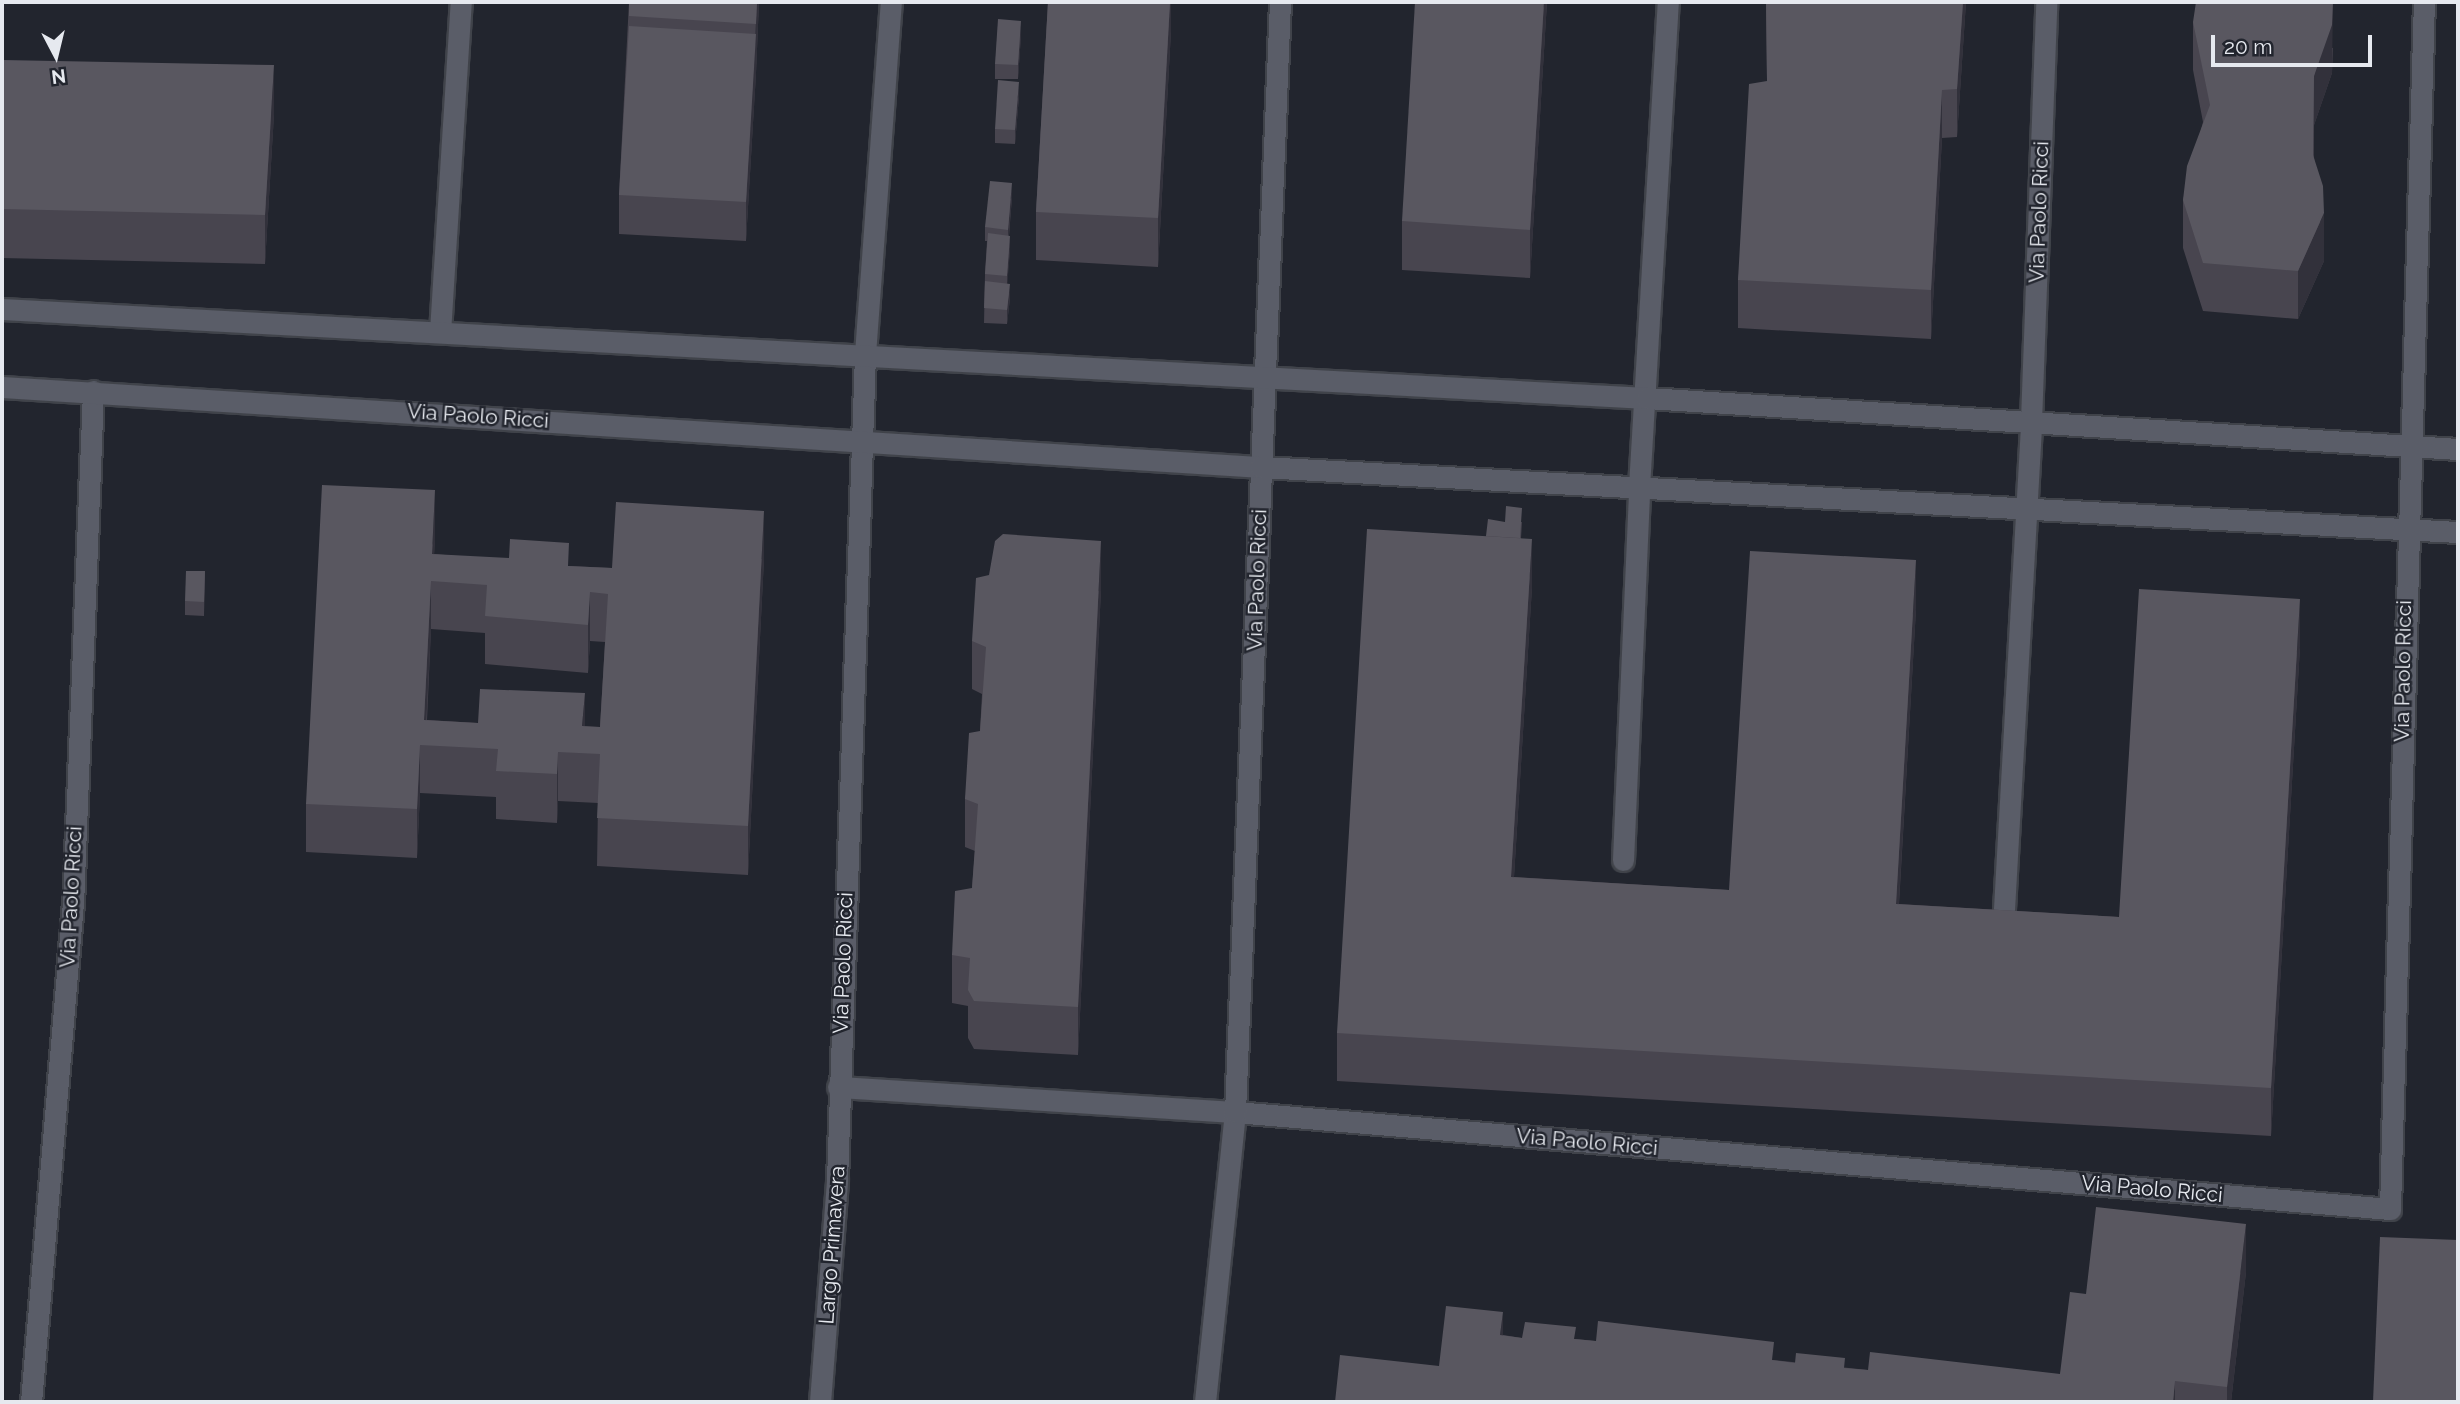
<!DOCTYPE html>
<html>
<head>
<meta charset="utf-8">
<style>
	body { margin:0 }
	#map { position:relative; width:2460px; height:1404px; overflow:hidden; background:#22252e; font-family:Raleway,sans-serif }
	div>[style] { position:absolute }
	[style*='--x'] { left:calc(var(--x)*1px); top:calc(var(--y)*1px); width:calc(var(--w)*1px); rotate:calc(var(--a)*1deg) }
	.roads { filter:drop-shadow(2px 0 #40434a) drop-shadow(-2px 0 #40434a) drop-shadow(0 2px #40434a) drop-shadow(0 -2px #40434a) }
	.minor>* { height:21px; margin:-10.5px; padding:0 10.5px; transform-origin:10.5px; border-radius:10.5px; background:#5a5d68 }
	.tertiary>* { height:21px; margin:-10.5px; padding:0 10.5px; transform-origin:10.5px; border-radius:10.5px; background:#5a5d68 }
	.wall>* { inset:0; background:#48454f }
	.shaded-wall>* { inset:0; background:#32313b }
	.building>* { inset:0; background:#595760 }
	span { translate:-50% -50%; white-space:nowrap; text-align:center; line-height:1.15; -webkit-text-stroke:5px #22252e; paint-order:stroke }
	.street-label { font-size:21px; color:#e6e9ef }
	.frame { position:absolute; inset:0; border:4px solid #e6e9ef; pointer-events:none }
	.north { position:absolute; left:21px; top:21px; width:70px; height:70px; -webkit-text-stroke:5px #22252e; paint-order:stroke; rotate:173deg; font-size:19px; font-weight:700; line-height:28px; text-align:center; color:#e6e9ef }
	.north::after { content:''; display:block; margin:auto; width:24px; height:32px; background:#e6e9ef; clip-path:polygon(50% 0,100% 100%,50% 72%,0 100%) }
	.scale { position:absolute; left:2211px; top:35px; width:161px; height:32px; box-sizing:border-box; border:4px solid #e6e9ef; border-top:0; padding-left:9px; font-size:21px; line-height:24px; white-space:nowrap; color:#e6e9ef; -webkit-text-stroke:5px #22252e; paint-order:stroke }
</style>
</head>
<body>
<div id="map">
	<div class="roads">
		<div class="minor">
			<i style="--x:440;--y:332;--w:331;--a:-86.4"></i>
			<i style="--x:1623;--y:860;--w:373;--a:-87.5"></i>
			<i style="--x:1639;--y:487;--w:486;--a:-86.6"></i>
			<i style="--x:2004;--y:909;--w:489;--a:-86.8"></i>
			<i style="--x:2031;--y:421;--w:419;--a:-87.9"></i>
			<i style="--x:838;--y:1087;--w:398;--a:3.6"></i>
			<i style="--x:1235;--y:1112;--w:1159;--a:4.8"></i>
			<i style="--x:2390;--y:1209;--w:1207;--a:-88.39"></i>
			<i style="--x:31;--y:1402;--w:499;--a:-85.2"></i>
			<i style="--x:73;--y:905;--w:514;--a:-87.77"></i>
			<i style="--x:820;--y:1402;--w:222;--a:-85.6"></i>
			<i style="--x:837;--y:1181;--w:827;--a:-88.06"></i>
			<i style="--x:865;--y:354;--w:353;--a:-85.8"></i>
			<i style="--x:1205;--y:1402;--w:292;--a:-84.1"></i>
			<i style="--x:1235;--y:1112;--w:1111;--a:-87.68"></i>
		</div>
		<div class="tertiary">
			<i style="--x:2;--y:309;--w:1647;--a:3.1"></i>
			<i style="--x:1647;--y:398;--w:813;--a:3.6"></i>
			<i style="--x:2;--y:387;--w:1262;--a:3.64"></i>
			<i style="--x:1261;--y:467;--w:1199;--a:3.11"></i>
		</div>
	</div>
	<div class="wall">
		<i style="clip-path:polygon(629px 2px,759px 2px,756px 73px,746px 241px,619px 234px,619px 195px)"></i>
		<i style="clip-path:polygon(1048px 2px,1173px 2px,1171px 2px,1171px 31px,1158px 267px,1036px 260px,1036px 212px)"></i>
		<i style="clip-path:polygon(1547px 2px,1530px 278px,1402px 270px,1402px 221px)"></i>
		<i style="clip-path:polygon(1766px 2px,1966px 2px,1957px 137px,1942px 138px,1931px 339px,1738px 328px,1738px 280px,1767px 82px)"></i>
		<i style="clip-path:polygon(2193px 22px,2333px 48px,2332px 73px,2314px 125px,2314px 157px,2324px 261px,2298px 319px,2203px 311px,2183px 248px,2183px 200px,2203px 122px,2193px 70px)"></i>
		<i style="clip-path:polygon(1021px 35px,1018px 79px,995px 79px,995px 64px)"></i>
		<i style="clip-path:polygon(2px 60px,274px 114px,265px 264px,2px 258px)"></i>
		<i style="clip-path:polygon(1019px 96px,1015px 144px,995px 143px,995px 129px)"></i>
		<i style="clip-path:polygon(1012px 197px,1009px 236px,1010px 250px,1007px 283px,1010px 298px,1007px 324px,984px 323px,985px 274px,987px 241px,985px 241px,985px 227px)"></i>
		<i style="clip-path:polygon(1505px 522px,1522px 522px,1521px 538px,1532px 587px,1514px 877px,1729px 890px,1916px 609px,1899px 904px,2119px 917px,2300px 647px,2271px 1136px,1337px 1081px,1337px 1033px,1486px 536px)"></i>
		<i style="clip-path:polygon(evenodd,435px 539px,434px 554px,569px 566px,612px 568px,764px 559px,748px 875px,597px 866px,598px 803px,558px 801px,557px 823px,496px 819px,496px 797px,420px 793px,417px 858px,306px 852px,306px 804px,435px 539px,431px 629px,485px 633px,485px 664px,588px 673px,590px 641px,605px 642px,600px 727px,478px 723px,427px 720px,431px 629px)"></i>
		<i style="clip-path:polygon(205px 571px,204px 616px,185px 615px,185px 601px)"></i>
		<i style="clip-path:polygon(1101px 590px,1078px 1055px,974px 1049px,968px 1038px,968px 1006px,952px 1003px,952px 955px,972px 888px,975px 851px,965px 847px,965px 799px,980px 731px,982px 694px,972px 689px,972px 641px)"></i>
		<i style="clip-path:polygon(2246px 1272px,2231px 1402px,1335px 1402px,1439px 1366px,1503px 1335px,1522px 1338px,1576px 1339px,1868px 1370px,2060px 1374px,2086px 1294px)"></i>
	</div>
	<div class="shaded-wall">
		<i style="clip-path:polygon(757px 2px,759px 2px,756px 73px,746px 241px,746px 202px)"></i>
		<i style="clip-path:polygon(1170px 2px,1171px 2px,1171px 31px,1158px 267px,1158px 218px)"></i>
		<i style="clip-path:polygon(1544px 2px,1547px 2px,1530px 278px,1530px 230px)"></i>
		<i style="clip-path:polygon(1963px 2px,1966px 2px,1957px 137px,1957px 89px)"></i>
		<i style="clip-path:polygon(2333px 2px,2332px 73px,2314px 125px,2313px 204px,2314px 76px)"></i>
		<i style="clip-path:polygon(1021px 21px,1021px 35px,1018px 79px,1018px 65px)"></i>
		<i style="clip-path:polygon(274px 65px,274px 114px,265px 264px,265px 215px)"></i>
		<i style="clip-path:polygon(1019px 82px,1019px 96px,1015px 144px,1015px 130px)"></i>
		<i style="clip-path:polygon(1942px 90px,1942px 138px,1931px 339px,1931px 290px)"></i>
		<i style="clip-path:polygon(1012px 183px,1012px 197px,1008px 244px,1008px 230px)"></i>
		<i style="clip-path:polygon(2324px 213px,2324px 261px,2298px 319px,2298px 271px)"></i>
		<i style="clip-path:polygon(1010px 236px,1010px 250px,1007px 290px,1007px 276px)"></i>
		<i style="clip-path:polygon(1010px 284px,1010px 298px,1007px 324px,1007px 310px)"></i>
		<i style="clip-path:polygon(435px 490px,435px 539px,433px 581px,432px 554px)"></i>
		<i style="clip-path:polygon(764px 511px,764px 559px,748px 875px,748px 826px)"></i>
		<i style="clip-path:polygon(1532px 539px,1532px 587px,1511px 925px,1511px 877px)"></i>
		<i style="clip-path:polygon(1101px 541px,1101px 590px,1078px 1055px,1078px 1007px)"></i>
		<i style="clip-path:polygon(1916px 560px,1916px 609px,1896px 952px,1896px 904px)"></i>
		<i style="clip-path:polygon(431px 581px,431px 629px,425px 745px,424px 720px)"></i>
		<i style="clip-path:polygon(590px 592px,590px 641px,588px 673px,588px 625px)"></i>
		<i style="clip-path:polygon(2300px 599px,2300px 647px,2271px 1136px,2271px 1088px)"></i>
		<i style="clip-path:polygon(585px 693px,585px 741px,582px 726px)"></i>
		<i style="clip-path:polygon(420px 745px,420px 793px,417px 858px,417px 809px)"></i>
		<i style="clip-path:polygon(558px 752px,558px 801px,557px 823px,557px 774px)"></i>
		<i style="clip-path:polygon(2246px 1224px,2246px 1272px,2231px 1402px,2227px 1402px,2227px 1387px)"></i>
		<i style="clip-path:polygon(1503px 1312px,1503px 1360px,1500px 1335px)"></i>
		<i style="clip-path:polygon(2175px 1381px,2175px 1402px,2173px 1402px)"></i>
	</div>
	<div class="building">
		<i style="clip-path:polygon(629px 2px,757px 2px,756px 24px,629px 16px)"></i>
		<i style="clip-path:polygon(1048px 2px,1170px 2px,1158px 218px,1036px 212px)"></i>
		<i style="clip-path:polygon(1415px 2px,1544px 2px,1530px 230px,1402px 221px)"></i>
		<i style="clip-path:polygon(1766px 2px,1963px 2px,1957px 89px,1942px 90px,1931px 290px,1738px 280px,1749px 84px,1767px 81px)"></i>
		<i style="clip-path:polygon(2196px 2px,2333px 2px,2332px 25px,2314px 76px,2313px 155px,2323px 186px,2324px 213px,2298px 271px,2203px 263px,2183px 200px,2187px 166px,2210px 105px,2193px 22px)"></i>
		<i style="clip-path:polygon(998px 19px,1021px 21px,1018px 65px,995px 64px)"></i>
		<i style="clip-path:polygon(629px 26px,756px 34px,746px 202px,619px 195px)"></i>
		<i style="clip-path:polygon(2px 60px,274px 65px,265px 215px,2px 209px)"></i>
		<i style="clip-path:polygon(998px 80px,1019px 82px,1015px 130px,995px 129px)"></i>
		<i style="clip-path:polygon(990px 181px,1012px 183px,1008px 230px,985px 227px)"></i>
		<i style="clip-path:polygon(988px 233px,1010px 236px,1007px 276px,985px 274px)"></i>
		<i style="clip-path:polygon(985px 281px,1010px 284px,1007px 310px,984px 308px)"></i>
		<i style="clip-path:polygon(evenodd,322px 485px,435px 490px,432px 554px,509px 558px,510px 539px,569px 543px,568px 566px,612px 568px,616px 502px,764px 511px,748px 826px,597px 818px,600px 754px,558px 752px,557px 774px,496px 771px,498px 749px,420px 745px,417px 809px,306px 804px,322px 485px,431px 581px,487px 585px,485px 616px,588px 625px,590px 592px,608px 594px,600px 727px,582px 726px,585px 693px,480px 689px,478px 723px,424px 720px,431px 581px)"></i>
		<i style="clip-path:polygon(1506px 506px,1522px 508px,1520px 538px,1486px 536px,1488px 519px,1505px 522px)"></i>
		<i style="clip-path:polygon(1367px 529px,1532px 539px,1511px 877px,1729px 890px,1750px 551px,1916px 560px,1896px 904px,2119px 917px,2139px 589px,2300px 599px,2271px 1088px,1337px 1033px)"></i>
		<i style="clip-path:polygon(1003px 534px,1101px 541px,1078px 1007px,974px 1001px,968px 990px,970px 958px,952px 955px,955px 891px,972px 888px,978px 804px,965px 799px,969px 733px,980px 731px,986px 647px,972px 641px,976px 578px,989px 575px,995px 541px)"></i>
		<i style="clip-path:polygon(186px 571px,205px 571px,204px 602px,185px 601px)"></i>
		<i style="clip-path:polygon(2096px 1207px,2246px 1224px,2227px 1387px,2175px 1381px,2173px 1402px,1335px 1402px,1340px 1355px,1439px 1366px,1446px 1306px,1503px 1312px,1500px 1335px,1522px 1338px,1525px 1322px,1576px 1327px,1574px 1339px,1596px 1341px,1598px 1321px,1774px 1342px,1772px 1360px,1795px 1363px,1796px 1353px,1845px 1358px,1844px 1368px,1868px 1370px,1870px 1352px,2060px 1374px,2070px 1292px,2086px 1294px)"></i>
		<i style="clip-path:polygon(2380px 1237px,2458px 1240px,2458px 1402px,2373px 1402px)"></i>
	</div>
	<div class="street-label">
		<span style="left:2039px;top:212px;rotate:-88deg">Via Paolo Ricci</span>
		<span style="left:478px;top:416px;rotate:4deg">Via Paolo Ricci</span>
		<span style="left:1257px;top:580px;rotate:-88deg">Via Paolo Ricci</span>
		<span style="left:2403px;top:671px;rotate:-89deg">Via Paolo Ricci</span>
		<span style="left:71px;top:897px;rotate:-87deg">Via Paolo Ricci</span>
		<span style="left:843px;top:963px;rotate:-88deg">Via Paolo Ricci</span>
		<span style="left:1587px;top:1142px;rotate:5deg">Via Paolo Ricci</span>
		<span style="left:2152px;top:1189px;rotate:5deg">Via Paolo Ricci</span>
		<span style="left:832px;top:1245px;rotate:-86deg">Largo Primavera</span>
	</div>
	<div class="frame"></div>
	<div class="north">N</div>
	<div class="scale">20 m</div>
</div>
</body>
</html>
